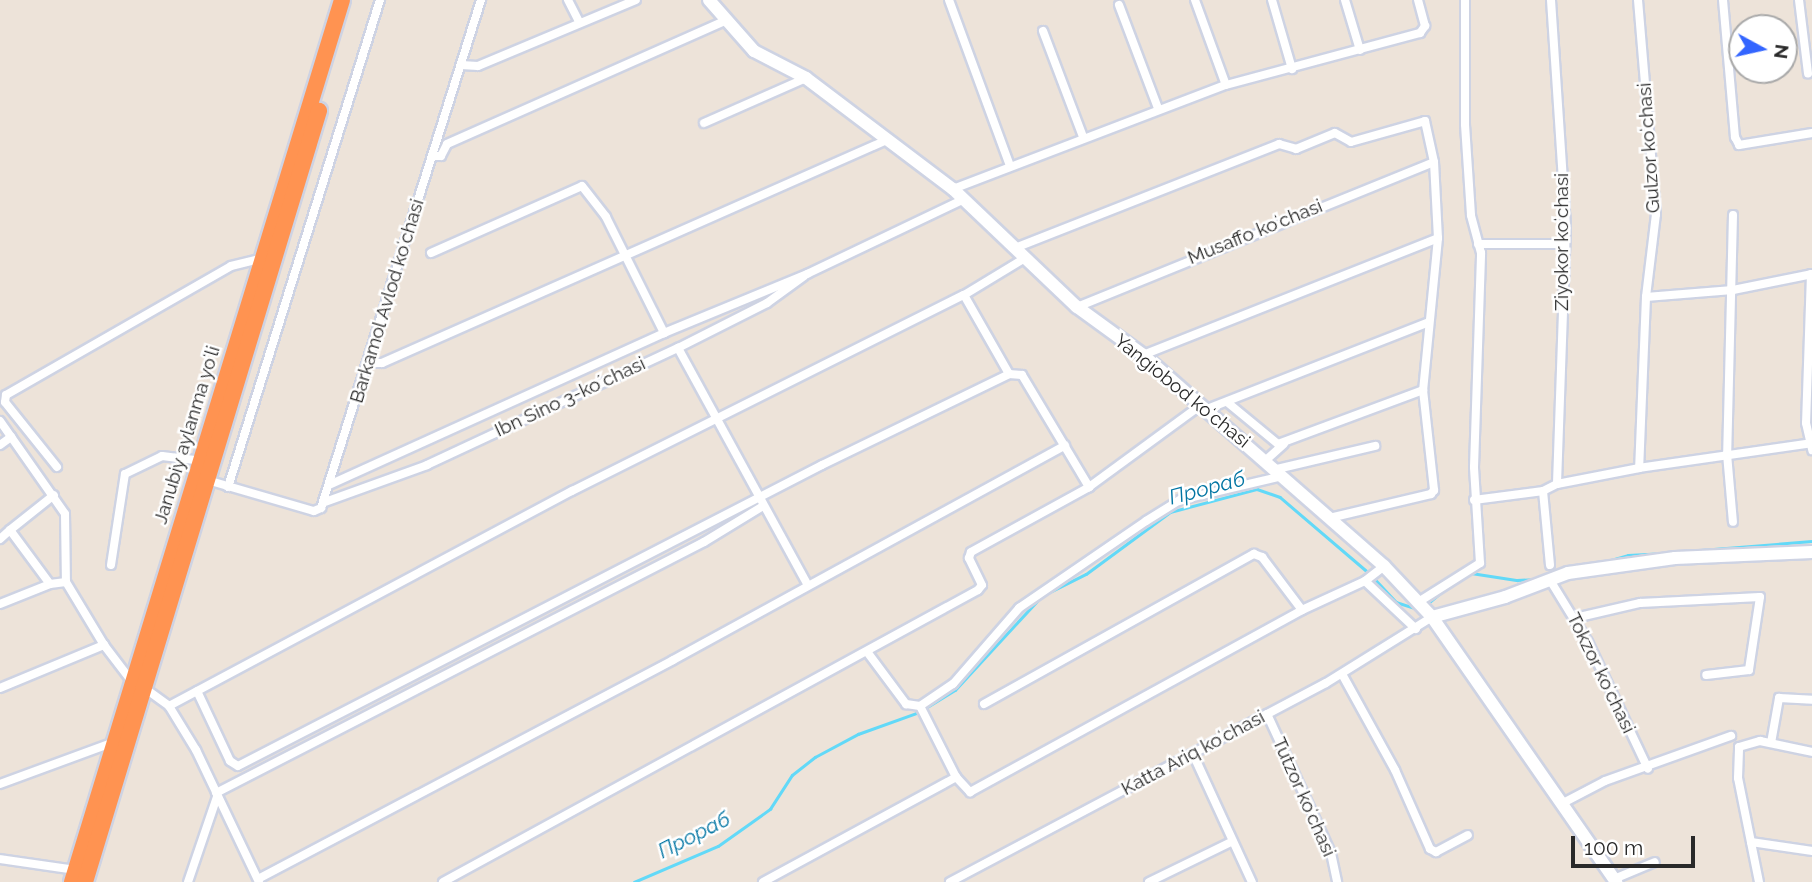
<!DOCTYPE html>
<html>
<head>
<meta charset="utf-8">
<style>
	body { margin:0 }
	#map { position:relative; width:1812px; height:882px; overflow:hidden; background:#ede3d9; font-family:Raleway,sans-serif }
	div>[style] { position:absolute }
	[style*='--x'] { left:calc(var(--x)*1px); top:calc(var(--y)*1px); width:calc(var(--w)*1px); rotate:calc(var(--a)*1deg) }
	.stream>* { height:2.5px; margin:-1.25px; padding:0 1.25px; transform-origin:1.25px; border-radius:1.25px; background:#62d9f8 }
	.roads { filter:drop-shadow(2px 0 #ced3e3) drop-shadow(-2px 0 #ced3e3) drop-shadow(0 2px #ced3e3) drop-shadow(0 -2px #ced3e3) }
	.street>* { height:8px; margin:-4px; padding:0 4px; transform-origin:4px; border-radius:4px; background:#fff }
	.secondary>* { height:12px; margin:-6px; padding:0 6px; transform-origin:6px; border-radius:6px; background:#fff }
	.highway>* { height:16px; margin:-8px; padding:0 8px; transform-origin:8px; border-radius:8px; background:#ff9351 }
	span { translate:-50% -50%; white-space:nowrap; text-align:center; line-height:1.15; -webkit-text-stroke:5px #fff; paint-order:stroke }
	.street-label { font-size:19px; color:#292929 }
	.water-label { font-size:21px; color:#0275a3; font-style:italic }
	.north { position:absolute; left:1728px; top:14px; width:70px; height:70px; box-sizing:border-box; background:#fff; border:2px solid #a9a9a9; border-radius:50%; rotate:98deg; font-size:19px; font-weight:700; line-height:28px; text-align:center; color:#292929 }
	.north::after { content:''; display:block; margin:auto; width:24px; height:32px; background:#3365ff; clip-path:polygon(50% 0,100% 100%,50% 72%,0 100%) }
	.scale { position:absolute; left:1571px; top:836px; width:124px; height:32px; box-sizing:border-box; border:4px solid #292929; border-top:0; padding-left:9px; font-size:21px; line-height:24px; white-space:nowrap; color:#292929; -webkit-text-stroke:5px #fff; paint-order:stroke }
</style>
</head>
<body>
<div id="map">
	<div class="stream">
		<i style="--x:1676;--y:552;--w:136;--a:-4.6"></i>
		<i style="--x:1604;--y:562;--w:25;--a:-16"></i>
		<i style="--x:1628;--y:555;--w:38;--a:-3"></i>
		<i style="--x:1471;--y:573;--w:47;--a:8.7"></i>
		<i style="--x:1517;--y:580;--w:20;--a:-3"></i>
		<i style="--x:1543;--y:576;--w:25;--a:-21"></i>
		<i style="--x:1374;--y:578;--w:33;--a:47"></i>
		<i style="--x:1396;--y:602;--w:22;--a:18"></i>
		<i style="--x:1048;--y:593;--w:42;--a:-26.6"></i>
		<i style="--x:1086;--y:574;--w:104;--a:-36.4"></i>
		<i style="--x:1170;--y:512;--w:90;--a:-14.8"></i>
		<i style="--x:1257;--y:489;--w:24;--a:19"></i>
		<i style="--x:1280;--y:497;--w:117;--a:40.5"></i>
		<i style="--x:1426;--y:605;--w:25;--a:-40"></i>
		<i style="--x:634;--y:882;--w:91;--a:-23.2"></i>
		<i style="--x:718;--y:846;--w:64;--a:-35.4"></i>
		<i style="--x:770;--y:809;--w:40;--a:-57.1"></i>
		<i style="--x:792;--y:775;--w:29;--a:-38"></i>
		<i style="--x:815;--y:757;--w:49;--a:-28.1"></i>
		<i style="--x:858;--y:734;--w:65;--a:-19.8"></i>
		<i style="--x:919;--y:712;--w:42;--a:-31.4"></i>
		<i style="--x:955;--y:690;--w:125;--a:-47.3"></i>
	</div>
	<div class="roads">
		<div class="street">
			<i style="--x:568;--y:0;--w:25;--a:63"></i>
			<i style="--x:949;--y:0;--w:177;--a:69.8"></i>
			<i style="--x:1195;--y:0;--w:90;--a:70"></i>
			<i style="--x:1272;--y:0;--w:72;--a:73.8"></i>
			<i style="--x:1345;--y:0;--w:52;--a:73.3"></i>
			<i style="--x:1551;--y:0;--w:226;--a:86.2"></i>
			<i style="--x:1566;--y:226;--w:258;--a:92"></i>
			<i style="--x:1638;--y:0;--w:215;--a:85.2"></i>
			<i style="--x:1656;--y:214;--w:84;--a:96.9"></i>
			<i style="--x:1646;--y:297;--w:171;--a:92.3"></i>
			<i style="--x:1639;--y:468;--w:175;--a:-8.2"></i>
			<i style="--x:1723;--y:0;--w:138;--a:85"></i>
			<i style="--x:1735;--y:137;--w:9;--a:63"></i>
			<i style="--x:1739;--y:145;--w:74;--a:-9.3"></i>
			<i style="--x:1799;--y:0;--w:74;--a:83"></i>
			<i style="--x:1119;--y:5;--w:110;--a:69.3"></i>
			<i style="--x:1043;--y:31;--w:113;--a:69.3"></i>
			<i style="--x:461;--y:65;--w:17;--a:3"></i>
			<i style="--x:478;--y:66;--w:171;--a:-22.7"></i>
			<i style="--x:704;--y:123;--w:111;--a:-23.8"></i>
			<i style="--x:432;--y:156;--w:9;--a:0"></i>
			<i style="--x:441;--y:156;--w:13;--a:-63"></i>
			<i style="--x:447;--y:144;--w:303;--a:-23.9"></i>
			<i style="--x:953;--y:189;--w:292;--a:-20.9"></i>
			<i style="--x:1226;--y:85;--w:201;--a:-15"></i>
			<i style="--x:1420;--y:33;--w:9;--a:-54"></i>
			<i style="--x:1425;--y:26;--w:27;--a:-105"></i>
			<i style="--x:1733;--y:215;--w:239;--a:91.4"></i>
			<i style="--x:1727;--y:454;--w:68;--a:85"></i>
			<i style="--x:1478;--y:244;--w:87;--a:0"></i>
			<i style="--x:1015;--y:248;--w:284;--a:-21.5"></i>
			<i style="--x:1279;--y:144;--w:18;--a:16"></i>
			<i style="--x:1296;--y:149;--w:42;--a:-22.3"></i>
			<i style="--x:1335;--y:133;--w:18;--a:29"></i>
			<i style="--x:1351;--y:142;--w:77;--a:-15.8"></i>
			<i style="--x:1425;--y:121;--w:42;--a:77.6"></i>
			<i style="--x:1434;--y:162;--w:76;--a:87"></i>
			<i style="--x:1438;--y:238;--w:153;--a:95.6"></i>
			<i style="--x:1423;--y:390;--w:101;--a:83.7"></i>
			<i style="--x:1434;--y:490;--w:5;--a:127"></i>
			<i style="--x:1431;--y:494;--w:100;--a:166.7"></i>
			<i style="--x:431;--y:253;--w:165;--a:-23.9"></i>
			<i style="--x:582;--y:186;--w:39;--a:52"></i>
			<i style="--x:606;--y:217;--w:130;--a:63.4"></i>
			<i style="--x:1811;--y:274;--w:149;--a:91.9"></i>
			<i style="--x:1806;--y:423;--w:28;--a:77"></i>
			<i style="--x:964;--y:295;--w:71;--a:-31.2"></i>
			<i style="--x:1646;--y:297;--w:87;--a:-4.6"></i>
			<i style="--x:1733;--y:290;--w:81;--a:-11.4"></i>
			<i style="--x:1077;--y:307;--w:385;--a:-22.1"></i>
			<i style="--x:678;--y:348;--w:270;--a:61.3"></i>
			<i style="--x:1143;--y:355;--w:317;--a:-21.6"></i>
			<i style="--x:367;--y:363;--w:15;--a:0"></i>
			<i style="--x:382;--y:363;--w:554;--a:-23.84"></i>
			<i style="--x:1227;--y:402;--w:66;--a:39.5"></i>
			<i style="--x:1278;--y:444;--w:155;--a:-20.4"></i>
			<i style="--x:1207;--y:409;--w:238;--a:-21.4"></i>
			<i style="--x:0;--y:421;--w:113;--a:55"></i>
			<i style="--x:65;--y:514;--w:68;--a:89.2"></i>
			<i style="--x:66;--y:582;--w:74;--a:58.9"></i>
			<i style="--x:104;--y:645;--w:48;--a:52.7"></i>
			<i style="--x:0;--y:445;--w:14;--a:-36"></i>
			<i style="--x:1266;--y:460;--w:24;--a:-42"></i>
			<i style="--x:57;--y:467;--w:83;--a:-128.7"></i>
			<i style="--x:5;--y:402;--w:7;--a:-82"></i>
			<i style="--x:6;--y:395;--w:259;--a:-29.8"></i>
			<i style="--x:231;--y:266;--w:33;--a:-14"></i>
			<i style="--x:1277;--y:469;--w:101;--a:-13.2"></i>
			<i style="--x:207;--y:480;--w:111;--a:16.2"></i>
			<i style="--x:314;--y:511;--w:8;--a:-23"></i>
			<i style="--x:321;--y:508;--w:533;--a:-72.52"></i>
			<i style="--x:329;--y:485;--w:368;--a:-24.4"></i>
			<i style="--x:664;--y:333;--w:155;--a:-22.4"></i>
			<i style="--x:807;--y:274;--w:174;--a:-25.5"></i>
			<i style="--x:228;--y:487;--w:510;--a:-72.67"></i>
			<i style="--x:1474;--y:500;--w:70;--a:-7.4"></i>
			<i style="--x:325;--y:502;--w:109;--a:-19.9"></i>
			<i style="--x:427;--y:465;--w:277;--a:-25"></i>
			<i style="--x:678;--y:348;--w:100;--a:-26.8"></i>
			<i style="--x:767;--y:303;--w:46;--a:-36.1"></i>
			<i style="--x:10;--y:530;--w:56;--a:-38.5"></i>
			<i style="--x:0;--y:539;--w:13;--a:-42"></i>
			<i style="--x:10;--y:530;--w:67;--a:53.5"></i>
			<i style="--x:50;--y:584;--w:16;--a:-7"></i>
			<i style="--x:111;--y:565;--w:92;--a:-81.3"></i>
			<i style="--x:125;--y:474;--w:41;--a:-25.9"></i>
			<i style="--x:162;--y:456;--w:39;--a:7"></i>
			<i style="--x:1550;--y:565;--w:74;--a:-95.4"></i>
			<i style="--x:1543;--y:491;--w:16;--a:-27"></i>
			<i style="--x:1557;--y:484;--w:84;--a:-11"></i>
			<i style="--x:1550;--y:580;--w:73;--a:58.5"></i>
			<i style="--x:1588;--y:642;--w:140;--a:64.7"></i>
			<i style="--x:1365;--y:581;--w:70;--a:43.3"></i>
			<i style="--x:1420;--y:601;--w:71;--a:-32.3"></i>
			<i style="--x:1480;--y:563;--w:96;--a:-93.6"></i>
			<i style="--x:1474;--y:467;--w:214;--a:-88.1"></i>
			<i style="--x:1481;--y:253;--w:39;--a:-105"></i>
			<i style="--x:1471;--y:215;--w:91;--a:-93.8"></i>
			<i style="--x:1465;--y:124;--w:124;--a:-90"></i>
			<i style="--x:0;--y:604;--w:54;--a:-21.8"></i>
			<i style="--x:1575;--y:618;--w:67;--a:-13"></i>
			<i style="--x:1640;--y:603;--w:120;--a:-2.9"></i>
			<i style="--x:1760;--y:597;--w:74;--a:98.6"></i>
			<i style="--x:1749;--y:670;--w:43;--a:173.4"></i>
			<i style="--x:868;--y:653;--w:64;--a:53.3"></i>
			<i style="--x:906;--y:704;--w:14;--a:8"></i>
			<i style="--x:920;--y:706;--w:40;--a:-34"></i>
			<i style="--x:953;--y:684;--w:101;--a:-49"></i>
			<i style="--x:1019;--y:608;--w:154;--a:-34.4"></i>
			<i style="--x:1146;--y:521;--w:40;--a:-32"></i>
			<i style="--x:1180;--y:500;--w:105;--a:-13.2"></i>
			<i style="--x:1342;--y:674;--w:110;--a:61.1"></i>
			<i style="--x:1395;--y:770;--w:86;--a:66.1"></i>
			<i style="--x:1430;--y:849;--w:7;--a:27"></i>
			<i style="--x:1436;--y:852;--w:36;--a:-28"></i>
			<i style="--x:143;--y:687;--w:32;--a:36"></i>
			<i style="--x:169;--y:706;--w:52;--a:58.5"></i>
			<i style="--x:196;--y:750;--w:146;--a:64.5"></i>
			<i style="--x:0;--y:688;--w:113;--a:-22.5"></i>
			<i style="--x:197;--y:691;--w:77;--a:64.8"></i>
			<i style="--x:230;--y:761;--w:9;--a:32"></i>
			<i style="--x:238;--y:766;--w:657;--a:-27.27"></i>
			<i style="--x:822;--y:465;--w:208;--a:-25.9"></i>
			<i style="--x:984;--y:704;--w:309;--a:-29.1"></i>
			<i style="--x:1254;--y:554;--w:9;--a:21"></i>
			<i style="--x:1262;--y:557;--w:66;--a:53"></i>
			<i style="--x:169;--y:706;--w:457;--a:-28.1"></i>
			<i style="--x:572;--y:491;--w:438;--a:-26.6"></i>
			<i style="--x:964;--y:295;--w:91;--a:60.3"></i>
			<i style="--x:1009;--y:374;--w:13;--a:4"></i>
			<i style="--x:1022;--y:375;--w:131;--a:59.1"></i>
			<i style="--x:920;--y:706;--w:80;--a:63.1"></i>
			<i style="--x:956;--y:777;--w:21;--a:47"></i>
			<i style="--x:970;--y:792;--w:379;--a:-28.7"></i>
			<i style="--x:1302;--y:610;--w:69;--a:-24.7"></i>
			<i style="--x:1365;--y:581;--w:24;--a:-38"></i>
			<i style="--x:1267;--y:714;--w:153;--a:65.3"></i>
			<i style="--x:1331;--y:853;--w:30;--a:78"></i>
			<i style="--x:1771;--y:743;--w:46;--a:-79.9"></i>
			<i style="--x:1779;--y:698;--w:33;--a:3"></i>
			<i style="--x:1193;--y:754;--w:141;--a:65.3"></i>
			<i style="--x:0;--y:784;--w:121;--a:-20.2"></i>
			<i style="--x:216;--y:793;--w:549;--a:-27.22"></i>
			<i style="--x:704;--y:542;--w:69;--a:-31.4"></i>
			<i style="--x:1563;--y:803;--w:47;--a:-27.6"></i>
			<i style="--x:1605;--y:781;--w:134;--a:-19.7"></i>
			<i style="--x:1751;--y:842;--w:62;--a:8.4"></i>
			<i style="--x:0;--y:859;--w:76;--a:8.3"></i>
			<i style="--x:258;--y:879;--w:469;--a:-27.8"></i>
			<i style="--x:673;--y:660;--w:447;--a:-28.7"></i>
			<i style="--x:1614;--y:879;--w:44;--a:-22.5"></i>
			<i style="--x:188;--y:882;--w:90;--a:-71.2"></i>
			<i style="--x:443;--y:882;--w:609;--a:-28.63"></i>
			<i style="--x:978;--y:590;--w:6;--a:-51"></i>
			<i style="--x:982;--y:585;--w:30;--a:-116"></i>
			<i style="--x:969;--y:558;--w:6;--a:-72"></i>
			<i style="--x:971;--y:552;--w:135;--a:-28.8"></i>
			<i style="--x:1089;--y:487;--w:139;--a:-36.2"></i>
			<i style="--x:763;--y:882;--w:220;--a:-28.5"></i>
			<i style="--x:950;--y:882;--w:425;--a:-27.9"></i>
			<i style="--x:1326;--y:683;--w:125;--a:-31.9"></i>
			<i style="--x:1149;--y:882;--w:93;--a:-26"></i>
			<i style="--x:1759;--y:882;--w:106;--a:-101.4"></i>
			<i style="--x:1738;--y:778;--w:31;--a:-88"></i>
			<i style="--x:1739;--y:747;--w:22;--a:-16"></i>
			<i style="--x:1760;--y:741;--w:53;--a:11.9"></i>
		</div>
		<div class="secondary">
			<i style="--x:709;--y:0;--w:68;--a:48.6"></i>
			<i style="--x:754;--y:51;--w:59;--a:27.4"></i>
			<i style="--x:806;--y:78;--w:184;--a:37.1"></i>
			<i style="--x:953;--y:189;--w:171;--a:43.6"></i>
			<i style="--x:1077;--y:307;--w:82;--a:36"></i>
			<i style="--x:1143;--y:355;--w:320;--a:41.2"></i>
			<i style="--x:1384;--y:566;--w:70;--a:46.7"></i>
			<i style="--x:1432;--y:617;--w:323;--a:55.2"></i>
			<i style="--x:1432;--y:617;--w:76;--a:-15.3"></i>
			<i style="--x:1505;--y:597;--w:67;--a:-20.9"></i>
			<i style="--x:1568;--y:573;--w:108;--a:-8"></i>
			<i style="--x:1675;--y:558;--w:137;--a:-2.5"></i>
		</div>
		<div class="highway">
			<i style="--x:72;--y:882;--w:922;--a:-72.98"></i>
			<i style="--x:85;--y:882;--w:806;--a:-73.12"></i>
		</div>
	</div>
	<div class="street-label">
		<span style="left:1649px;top:148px;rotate:-94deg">Gulzor koʻchasi</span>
		<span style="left:1255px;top:232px;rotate:-22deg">Musaffo koʻchasi</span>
		<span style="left:1562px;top:242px;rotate:-90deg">Ziyokor koʻchasi</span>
		<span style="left:387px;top:301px;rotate:-73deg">Barkamol Avlod koʻchasi</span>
		<span style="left:1182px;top:391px;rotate:39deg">Yangiobod koʻchasi</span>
		<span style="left:570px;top:397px;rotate:-25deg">Ibn Sino 3-koʼchasi</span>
		<span style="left:187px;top:435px;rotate:-73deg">Janubiy aylanma yoʻli</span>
		<span style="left:1601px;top:673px;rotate:64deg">Tokzor koʻchasi</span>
		<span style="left:1193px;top:753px;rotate:-28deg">Katta Ariq koʻchasi</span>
		<span style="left:1304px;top:797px;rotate:66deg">Tutzor koʻchasi</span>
	</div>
	<div class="water-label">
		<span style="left:1207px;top:488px;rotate:-15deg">Прораб</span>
		<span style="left:694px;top:835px;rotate:-27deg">Прораб</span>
	</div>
	<div class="north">N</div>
	<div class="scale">100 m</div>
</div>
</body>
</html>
